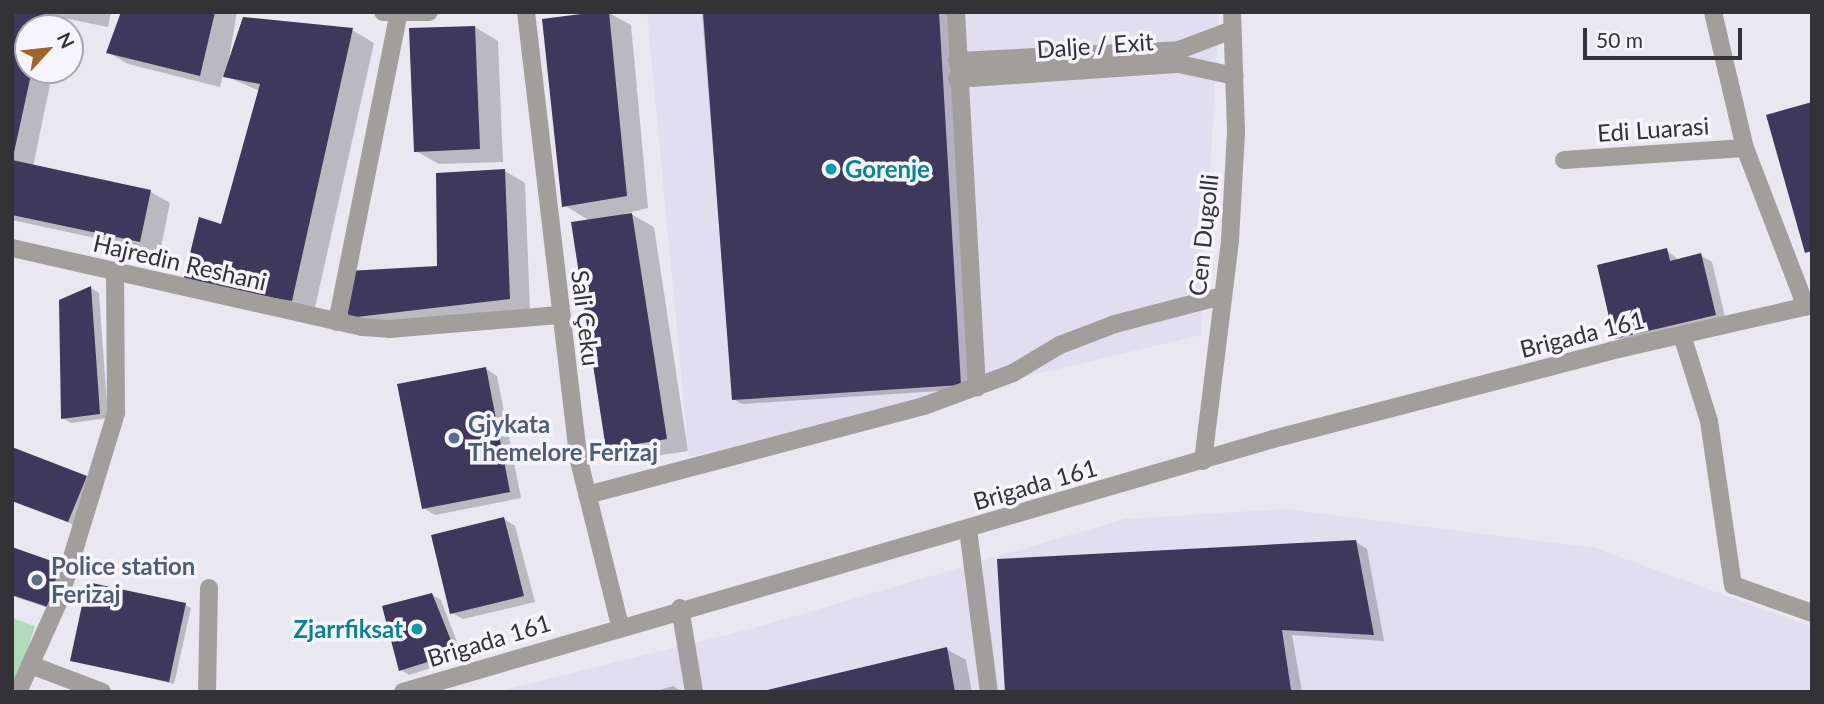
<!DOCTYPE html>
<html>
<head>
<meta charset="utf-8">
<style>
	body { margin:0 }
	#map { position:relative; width:1824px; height:704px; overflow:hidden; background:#e9e8f1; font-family:Lato,sans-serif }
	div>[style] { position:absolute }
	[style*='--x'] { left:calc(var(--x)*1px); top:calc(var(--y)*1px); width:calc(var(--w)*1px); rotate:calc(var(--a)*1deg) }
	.built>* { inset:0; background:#e0deef }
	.green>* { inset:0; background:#b0dab9 }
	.shadow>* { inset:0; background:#0003 }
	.building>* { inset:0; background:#3f385d }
	.minor>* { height:18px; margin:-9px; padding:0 9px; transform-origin:9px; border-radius:9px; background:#a29e9c }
	.dots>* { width:19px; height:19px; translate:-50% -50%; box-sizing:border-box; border:4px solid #f6f5fe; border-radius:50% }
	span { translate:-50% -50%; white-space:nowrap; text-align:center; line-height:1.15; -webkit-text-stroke:7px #f6f5fe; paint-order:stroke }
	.street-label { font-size:24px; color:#333236 }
	.culture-label { font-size:24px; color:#0d838f; font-weight:700 }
	.left { translate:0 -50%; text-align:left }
	.right { translate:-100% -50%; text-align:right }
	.service-label { font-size:24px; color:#4e5e75; font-weight:700 }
	.frame { position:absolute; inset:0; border:14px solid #333236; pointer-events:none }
	.north { position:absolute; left:14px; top:14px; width:70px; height:70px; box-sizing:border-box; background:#f6f5fe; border:2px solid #a8a7ae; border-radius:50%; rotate:63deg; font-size:19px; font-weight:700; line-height:28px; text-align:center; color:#333236 }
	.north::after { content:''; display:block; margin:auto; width:24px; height:32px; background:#a06426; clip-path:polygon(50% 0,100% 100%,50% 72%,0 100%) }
	.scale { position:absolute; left:1583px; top:28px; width:159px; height:32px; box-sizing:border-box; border:4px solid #333236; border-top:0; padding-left:9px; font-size:21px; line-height:24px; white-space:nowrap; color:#333236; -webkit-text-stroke:5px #f6f5fe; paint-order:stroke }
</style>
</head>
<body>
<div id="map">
	<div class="built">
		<i style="clip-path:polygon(647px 12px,1219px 12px,1201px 335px,689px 457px)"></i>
		<i style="clip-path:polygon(1285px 509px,1595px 548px,1812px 627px,1812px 692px,496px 692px,754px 628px,1125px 519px)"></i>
	</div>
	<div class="green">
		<i style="clip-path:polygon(12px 618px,35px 626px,14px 692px,12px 692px)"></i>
	</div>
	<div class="shadow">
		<i style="clip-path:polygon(12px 12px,111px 12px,108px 27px,64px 18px,62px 28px,28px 28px,28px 70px,53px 70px,33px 167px,151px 192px,170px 203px,160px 252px,12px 220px)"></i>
		<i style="clip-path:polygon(123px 12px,237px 12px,226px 75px,352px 30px,374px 43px,314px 312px,207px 294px,260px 91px,223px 75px,220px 87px,128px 64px,108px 52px)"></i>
		<i style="clip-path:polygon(702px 12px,948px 12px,969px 389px,742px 404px,733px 399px)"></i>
		<i style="clip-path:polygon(609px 13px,631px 25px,648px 208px,604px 219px,631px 214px,654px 227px,688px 451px,629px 460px,607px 447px,590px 221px,564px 205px)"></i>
		<i style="clip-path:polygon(475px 27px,498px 41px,503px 162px,439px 164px,416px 151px)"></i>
		<i style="clip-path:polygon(505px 171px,525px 183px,530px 310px,370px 329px,350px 317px,439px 268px)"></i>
		<i style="clip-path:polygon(1666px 250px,1679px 260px,1700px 255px,1712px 262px,1726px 321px,1628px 345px,1616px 338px)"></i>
		<i style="clip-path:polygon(91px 288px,99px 293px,108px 418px,71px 423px,63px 418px)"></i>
		<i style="clip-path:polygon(486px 369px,497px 376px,521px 498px,435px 515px,423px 508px)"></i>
		<i style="clip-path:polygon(12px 449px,95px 482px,77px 526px,12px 501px)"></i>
		<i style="clip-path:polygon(504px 519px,515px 526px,535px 602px,463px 619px,452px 613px)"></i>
		<i style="clip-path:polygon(1356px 542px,1367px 549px,1384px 641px,1292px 635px,1302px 692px,1006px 692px)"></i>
		<i style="clip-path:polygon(12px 549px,77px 574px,63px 613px,12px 596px)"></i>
		<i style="clip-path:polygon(432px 595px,441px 600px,463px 658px,409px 675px,401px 670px)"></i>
		<i style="clip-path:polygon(185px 605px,191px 608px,174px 684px,72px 660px)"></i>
		<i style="clip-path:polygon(946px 649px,966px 660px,972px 692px,766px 692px)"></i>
		<i style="clip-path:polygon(673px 686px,683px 692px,652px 692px)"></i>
	</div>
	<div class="building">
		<i style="clip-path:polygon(12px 12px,44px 12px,40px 28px,28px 28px,28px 70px,32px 70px,13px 157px)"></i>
		<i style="clip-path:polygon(121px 12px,215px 12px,200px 76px,106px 53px)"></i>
		<i style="clip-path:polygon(597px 12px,609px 12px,627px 196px,562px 207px,542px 19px)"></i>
		<i style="clip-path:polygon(703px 12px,939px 12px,961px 385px,732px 400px)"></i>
		<i style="clip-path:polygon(243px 17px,353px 28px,292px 301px,183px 282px,199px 217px,221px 224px,260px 84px,223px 77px)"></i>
		<i style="clip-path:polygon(475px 26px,480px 149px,414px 152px,409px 28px)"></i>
		<i style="clip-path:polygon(1812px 102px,1812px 251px,1805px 253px,1766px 115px)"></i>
		<i style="clip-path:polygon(12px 160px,151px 190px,140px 242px,12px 215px)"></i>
		<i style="clip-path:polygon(505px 169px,510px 299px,348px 318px,348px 271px,437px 266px,436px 173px)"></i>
		<i style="clip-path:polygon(632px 213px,667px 439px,606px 449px,571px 222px)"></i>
		<i style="clip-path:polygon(1667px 248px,1670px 261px,1701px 253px,1716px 315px,1614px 339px,1597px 265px)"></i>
		<i style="clip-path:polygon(91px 286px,100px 414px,61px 419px,59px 300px)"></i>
		<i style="clip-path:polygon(486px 367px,510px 492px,422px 509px,397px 384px)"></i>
		<i style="clip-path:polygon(12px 447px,87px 476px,68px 522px,12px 501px)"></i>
		<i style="clip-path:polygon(504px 517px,524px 596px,450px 614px,431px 535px)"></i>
		<i style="clip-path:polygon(1356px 540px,1374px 635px,1282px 630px,1291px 690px,1005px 692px,997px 559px)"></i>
		<i style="clip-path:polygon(12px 547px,66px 566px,51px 608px,12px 595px)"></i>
		<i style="clip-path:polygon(87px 582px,186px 603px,169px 682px,70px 661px)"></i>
		<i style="clip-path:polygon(432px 593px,456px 653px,399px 671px,382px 606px)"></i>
		<i style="clip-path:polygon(947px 647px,955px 692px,763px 692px,763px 691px)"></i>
	</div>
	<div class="minor">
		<i style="--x:383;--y:12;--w:46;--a:0"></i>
		<i style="--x:526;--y:12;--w:448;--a:83.3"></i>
		<i style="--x:578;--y:457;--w:174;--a:76"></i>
		<i style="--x:956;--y:12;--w:376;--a:86.8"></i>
		<i style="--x:1713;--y:12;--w:140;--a:76.8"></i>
		<i style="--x:957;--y:61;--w:222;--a:-2.8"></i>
		<i style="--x:1179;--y:50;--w:57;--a:-20.7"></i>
		<i style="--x:957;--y:79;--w:223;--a:-3.9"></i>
		<i style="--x:1179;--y:64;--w:57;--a:12.1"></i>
		<i style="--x:1564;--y:160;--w:181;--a:-3.8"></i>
		<i style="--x:1745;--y:148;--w:170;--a:69"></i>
		<i style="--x:12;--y:248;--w:359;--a:12.7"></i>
		<i style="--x:362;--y:327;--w:27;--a:4"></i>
		<i style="--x:389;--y:329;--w:173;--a:-4.7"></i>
		<i style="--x:337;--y:322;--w:312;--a:-78.7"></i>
		<i style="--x:1682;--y:335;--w:90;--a:72.6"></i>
		<i style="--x:1709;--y:421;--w:166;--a:81.7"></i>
		<i style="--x:1733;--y:585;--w:84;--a:19.5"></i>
		<i style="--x:1203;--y:461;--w:223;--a:-83"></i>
		<i style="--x:1230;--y:240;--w:109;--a:-86.8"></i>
		<i style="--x:1236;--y:131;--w:119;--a:-91.9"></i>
		<i style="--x:587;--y:495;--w:349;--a:-14.8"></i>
		<i style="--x:924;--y:406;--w:95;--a:-20.3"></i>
		<i style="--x:1013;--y:373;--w:55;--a:-30.8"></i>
		<i style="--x:1060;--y:345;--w:59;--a:-20.9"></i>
		<i style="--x:1115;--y:324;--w:111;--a:-14.7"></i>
		<i style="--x:968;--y:529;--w:164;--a:82.7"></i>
		<i style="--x:680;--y:608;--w:85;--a:80.5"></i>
		<i style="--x:31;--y:665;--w:76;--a:20.8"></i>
		<i style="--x:18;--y:692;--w:98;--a:-65.8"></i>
		<i style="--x:58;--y:603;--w:199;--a:-73"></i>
		<i style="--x:116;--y:413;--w:141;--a:-90.4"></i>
		<i style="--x:207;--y:692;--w:104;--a:-88.9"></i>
		<i style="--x:403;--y:692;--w:906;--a:-16.21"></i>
		<i style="--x:1273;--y:439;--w:348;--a:-14.6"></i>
		<i style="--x:1610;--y:351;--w:207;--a:-12.8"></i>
	</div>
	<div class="dots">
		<i style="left:831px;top:169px;background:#0f9aa8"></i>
		<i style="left:454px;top:438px;background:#5c6f8a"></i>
		<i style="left:37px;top:580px;background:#5c6f8a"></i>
		<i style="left:417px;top:629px;background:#0f9aa8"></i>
	</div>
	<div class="street-label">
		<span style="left:1095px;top:45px;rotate:-4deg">Dalje / Exit</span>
		<span style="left:1653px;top:129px;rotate:-4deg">Edi Luarasi</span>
		<span style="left:1203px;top:235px;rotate:-84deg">Cen Dugolli</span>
		<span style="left:180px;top:262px;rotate:13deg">Hajredin Reshani</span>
		<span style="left:586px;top:318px;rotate:83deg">Sali Çeku</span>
		<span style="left:1582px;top:334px;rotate:-14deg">Brigada 161</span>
		<span style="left:1035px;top:484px;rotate:-16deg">Brigada 161</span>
		<span style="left:489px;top:640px;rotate:-17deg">Brigada 161</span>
	</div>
	<div class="culture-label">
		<span class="left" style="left:845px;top:169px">Gorenje</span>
		<span class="right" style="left:403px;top:629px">Zjarrfiksat</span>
	</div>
	<div class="service-label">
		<span class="left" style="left:468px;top:438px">Gjykata<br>Themelore Ferizaj</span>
		<span class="left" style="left:51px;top:580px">Police station<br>Ferizaj</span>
	</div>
	<div class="frame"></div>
	<div class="north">N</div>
	<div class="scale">50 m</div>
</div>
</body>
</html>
